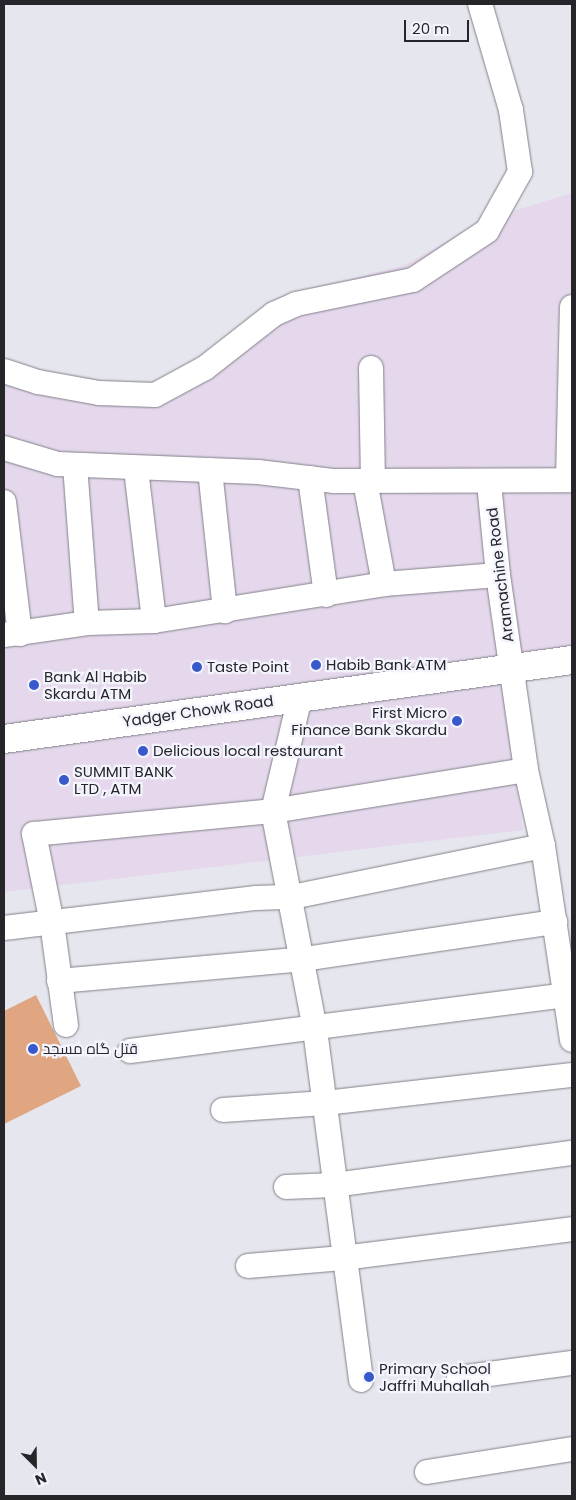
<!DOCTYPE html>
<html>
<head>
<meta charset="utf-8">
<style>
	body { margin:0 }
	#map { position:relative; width:576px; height:1500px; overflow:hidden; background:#e6e6ef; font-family:Poppins,Cairo,sans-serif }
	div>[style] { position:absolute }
	.commercial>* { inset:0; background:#e5d8ec }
	.building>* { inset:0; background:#e0a681 }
	.roads { filter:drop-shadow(0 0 1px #818189) drop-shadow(0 0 1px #818189) }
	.street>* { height:24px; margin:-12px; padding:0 12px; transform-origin:12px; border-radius:12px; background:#fff }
	.highway>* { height:28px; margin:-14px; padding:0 14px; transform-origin:14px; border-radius:14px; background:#fff }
	.dots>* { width:14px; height:14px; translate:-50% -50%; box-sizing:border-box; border:2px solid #f3f4fd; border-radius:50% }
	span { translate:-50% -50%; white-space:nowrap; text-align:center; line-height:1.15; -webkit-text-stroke:4.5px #f3f4fd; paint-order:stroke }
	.street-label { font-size:15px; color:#26262a }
	.poi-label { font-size:15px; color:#26262a }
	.left { translate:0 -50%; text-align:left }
	.right { translate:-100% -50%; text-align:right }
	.frame { position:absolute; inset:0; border:5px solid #26262a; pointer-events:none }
	.north { position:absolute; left:10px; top:1440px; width:50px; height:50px; -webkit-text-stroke:4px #f3f4fd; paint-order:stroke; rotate:157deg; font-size:14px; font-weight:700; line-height:20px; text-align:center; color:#26262a }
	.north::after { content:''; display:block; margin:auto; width:18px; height:22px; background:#26262a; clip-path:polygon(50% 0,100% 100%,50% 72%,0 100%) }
	.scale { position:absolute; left:404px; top:20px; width:65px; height:22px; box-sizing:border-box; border:2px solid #26262a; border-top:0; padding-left:6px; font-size:15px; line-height:18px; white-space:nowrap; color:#26262a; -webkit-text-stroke:4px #f3f4fd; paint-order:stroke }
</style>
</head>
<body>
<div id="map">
	<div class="commercial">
		<i style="clip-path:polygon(572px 193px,572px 653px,502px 682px,523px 830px,4px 892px,4px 370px,149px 393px,212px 357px,280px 297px,405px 265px,487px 219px)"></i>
	</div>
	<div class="building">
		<i style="clip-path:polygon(36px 995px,81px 1086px,4px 1124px,4px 1011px)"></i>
	</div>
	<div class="roads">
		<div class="street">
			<i style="left:371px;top:368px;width:113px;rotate:89deg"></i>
			<i style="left:4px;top:371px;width:36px;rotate:18deg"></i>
			<i style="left:38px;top:382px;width:62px;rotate:10.2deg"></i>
			<i style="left:99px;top:393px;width:56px;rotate:2deg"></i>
			<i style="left:155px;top:395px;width:57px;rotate:-28.4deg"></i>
			<i style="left:205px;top:368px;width:88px;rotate:-38deg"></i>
			<i style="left:274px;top:314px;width:24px;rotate:-24deg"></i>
			<i style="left:296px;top:304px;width:119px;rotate:-11.6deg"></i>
			<i style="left:413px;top:280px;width:89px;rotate:-33.5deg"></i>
			<i style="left:487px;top:231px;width:68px;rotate:-60.8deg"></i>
			<i style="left:520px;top:172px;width:63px;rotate:-98.3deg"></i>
			<i style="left:511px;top:110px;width:110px;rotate:-106.3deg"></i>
			<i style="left:4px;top:448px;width:56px;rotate:16.5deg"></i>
			<i style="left:58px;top:464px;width:200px;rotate:2.3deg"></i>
			<i style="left:258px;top:472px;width:77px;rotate:6.8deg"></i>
			<i style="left:334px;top:481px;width:238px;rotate:-0.2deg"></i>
			<i style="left:75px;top:465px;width:158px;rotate:85.7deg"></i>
			<i style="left:136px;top:469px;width:153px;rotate:83.2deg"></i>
			<i style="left:210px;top:470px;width:142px;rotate:83.9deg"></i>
			<i style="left:310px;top:478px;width:118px;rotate:82.2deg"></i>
			<i style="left:568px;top:480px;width:173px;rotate:-88.7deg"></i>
			<i style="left:365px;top:481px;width:105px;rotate:79.5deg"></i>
			<i style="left:489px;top:483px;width:92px;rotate:84.4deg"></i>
			<i style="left:498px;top:575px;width:197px;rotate:81.8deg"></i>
			<i style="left:526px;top:770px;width:78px;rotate:77.4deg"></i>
			<i style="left:543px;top:846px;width:196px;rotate:81.5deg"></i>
			<i style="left:4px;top:502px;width:133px;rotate:83.1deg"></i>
			<i style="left:4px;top:635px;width:84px;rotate:-8.2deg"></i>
			<i style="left:87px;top:623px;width:67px;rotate:-1.7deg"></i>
			<i style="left:154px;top:621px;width:233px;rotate:-9.1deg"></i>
			<i style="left:384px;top:584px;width:114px;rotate:-4.5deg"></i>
			<i style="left:300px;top:697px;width:117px;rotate:103.3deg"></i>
			<i style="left:273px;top:811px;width:223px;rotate:79.1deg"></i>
			<i style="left:315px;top:1030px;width:353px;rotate:82.5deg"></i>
			<i style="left:4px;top:928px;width:254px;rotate:-6.8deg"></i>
			<i style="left:256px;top:898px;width:36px;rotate:-2deg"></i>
			<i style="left:292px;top:897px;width:256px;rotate:-11.5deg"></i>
			<i style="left:59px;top:981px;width:246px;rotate:-5.1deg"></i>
			<i style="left:304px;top:959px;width:254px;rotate:-8.4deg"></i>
			<i style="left:66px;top:1025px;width:103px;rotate:-97.8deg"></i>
			<i style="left:52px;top:923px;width:91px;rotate:-101.4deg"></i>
			<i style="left:34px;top:834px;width:240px;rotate:-5.5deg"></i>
			<i style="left:273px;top:811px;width:256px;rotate:-9.2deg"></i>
			<i style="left:130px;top:1051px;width:441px;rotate:-7.3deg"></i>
			<i style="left:223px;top:1110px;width:102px;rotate:-3.9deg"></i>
			<i style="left:325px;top:1103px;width:249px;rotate:-6.5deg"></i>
			<i style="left:286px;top:1187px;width:48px;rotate:-2.4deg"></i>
			<i style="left:334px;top:1185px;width:240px;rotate:-7.7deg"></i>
			<i style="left:248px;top:1266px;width:95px;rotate:-4.8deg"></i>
			<i style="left:343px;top:1258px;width:231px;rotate:-7.2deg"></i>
			<i style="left:459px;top:1378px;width:114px;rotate:-7.6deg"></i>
			<i style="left:427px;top:1472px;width:147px;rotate:-9deg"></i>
		</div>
		<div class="highway">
			<i style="left:4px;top:739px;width:573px;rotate:-7.92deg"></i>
		</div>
	</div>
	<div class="dots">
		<i style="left:316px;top:665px;background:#3859ca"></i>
		<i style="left:197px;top:667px;background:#3859ca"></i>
		<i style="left:34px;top:685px;background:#3859ca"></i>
		<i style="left:457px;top:721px;background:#3859ca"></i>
		<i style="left:143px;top:751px;background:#3859ca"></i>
		<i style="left:64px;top:780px;background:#3859ca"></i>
		<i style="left:33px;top:1049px;background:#3859ca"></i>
		<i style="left:369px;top:1377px;background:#3859ca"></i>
	</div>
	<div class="street-label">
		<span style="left:500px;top:575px;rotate:-97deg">Aramachine Road</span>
		<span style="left:198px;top:711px;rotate:-8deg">Yadger Chowk Road</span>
	</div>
	<div class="poi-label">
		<span class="left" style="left:326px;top:665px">Habib Bank ATM</span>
		<span class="left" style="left:207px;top:667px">Taste Point</span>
		<span class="left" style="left:44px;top:685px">Bank Al Habib<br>Skardu ATM</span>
		<span class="right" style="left:447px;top:721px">First Micro<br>Finance Bank Skardu</span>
		<span class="left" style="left:153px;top:751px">Delicious local restaurant</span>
		<span class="left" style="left:74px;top:780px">SUMMIT BANK<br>LTD , ATM</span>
		<span class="left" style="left:43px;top:1049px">قتل گاہ مسجد</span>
		<span class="left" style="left:379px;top:1377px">Primary School<br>Jaffri Muhallah</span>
	</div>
	<div class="frame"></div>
	<div class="north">N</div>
	<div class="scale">20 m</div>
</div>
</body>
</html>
